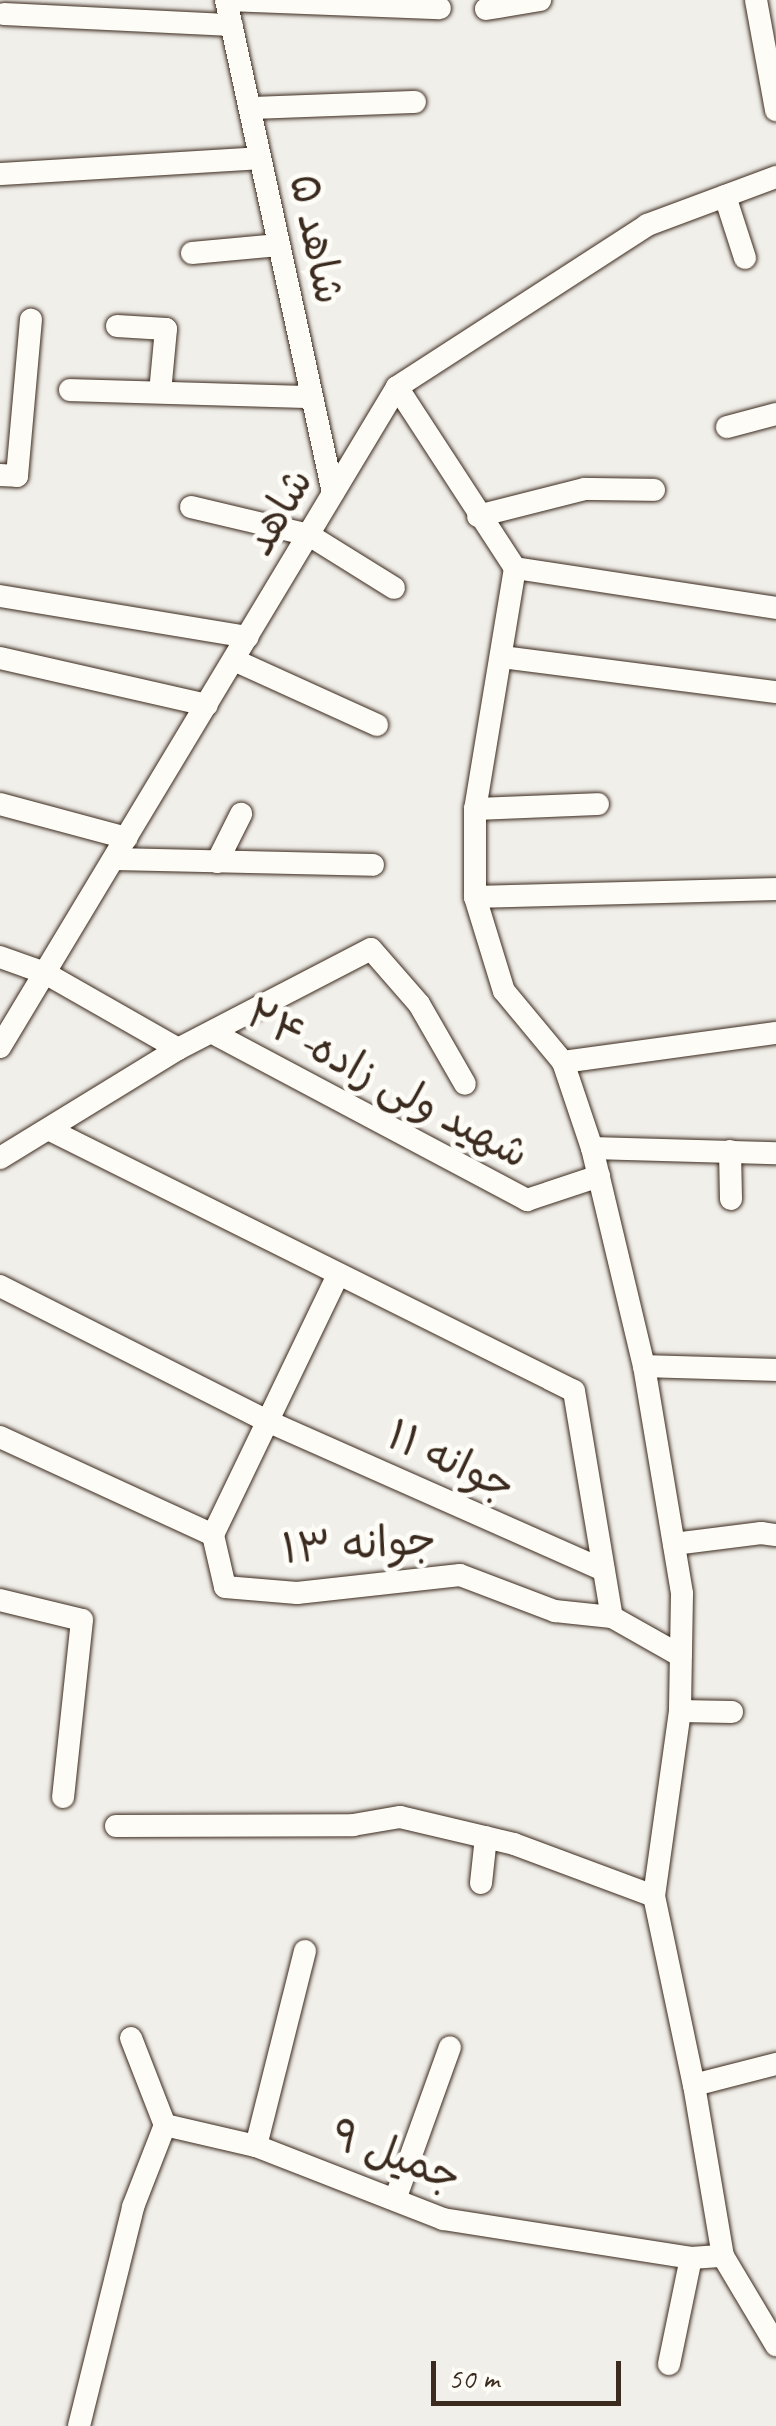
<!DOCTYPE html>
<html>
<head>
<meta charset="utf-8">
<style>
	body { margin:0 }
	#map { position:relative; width:776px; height:2426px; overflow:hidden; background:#f1efea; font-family:Caveat,"Playpen Sans Arabic",sans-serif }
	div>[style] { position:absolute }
	.roads { filter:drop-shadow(0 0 2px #3b2a1e) drop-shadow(0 0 2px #3b2a1e) }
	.minor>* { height:22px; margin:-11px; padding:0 11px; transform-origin:11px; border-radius:11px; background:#fdfcf7 }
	span { translate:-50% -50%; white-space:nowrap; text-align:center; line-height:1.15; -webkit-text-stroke:10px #fdfcf7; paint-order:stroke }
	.street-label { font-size:42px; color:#3b2a1e }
	.scale { position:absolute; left:431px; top:2361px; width:190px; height:45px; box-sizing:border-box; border:5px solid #3b2a1e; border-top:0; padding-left:12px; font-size:30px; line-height:35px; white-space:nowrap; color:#3b2a1e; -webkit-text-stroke:8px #fdfcf7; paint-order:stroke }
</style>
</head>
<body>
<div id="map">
	<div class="roads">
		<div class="minor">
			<i style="left:226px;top:0;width:504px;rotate:77.75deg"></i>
			<i style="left:228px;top:0;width:212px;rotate:2.2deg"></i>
			<i style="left:756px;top:0;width:112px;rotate:79.7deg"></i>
			<i style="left:486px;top:9px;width:55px;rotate:-9.5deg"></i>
			<i style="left:4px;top:14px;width:228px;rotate:2.8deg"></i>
			<i style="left:250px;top:108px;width:165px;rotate:-2.1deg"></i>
			<i style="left:0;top:174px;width:260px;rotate:-3.5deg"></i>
			<i style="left:725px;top:196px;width:65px;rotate:72.1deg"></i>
			<i style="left:192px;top:253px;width:87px;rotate:-5.3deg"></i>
			<i style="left:117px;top:326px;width:49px;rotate:3.5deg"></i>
			<i style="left:166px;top:329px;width:63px;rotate:95.4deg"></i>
			<i style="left:397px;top:387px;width:216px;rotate:56.9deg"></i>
			<i style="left:515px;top:568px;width:244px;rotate:99.4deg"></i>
			<i style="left:475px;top:809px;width:88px;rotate:90deg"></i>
			<i style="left:475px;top:897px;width:98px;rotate:72.9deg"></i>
			<i style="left:504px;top:991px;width:92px;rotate:50.3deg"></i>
			<i style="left:563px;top:1062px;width:91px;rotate:71.4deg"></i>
			<i style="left:592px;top:1148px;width:224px;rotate:76.6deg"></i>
			<i style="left:644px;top:1366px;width:231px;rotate:80.5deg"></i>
			<i style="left:682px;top:1594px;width:117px;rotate:91deg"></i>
			<i style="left:680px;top:1711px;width:187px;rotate:98deg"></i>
			<i style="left:654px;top:1896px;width:193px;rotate:78.1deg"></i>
			<i style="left:694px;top:2085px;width:173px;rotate:80.4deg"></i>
			<i style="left:723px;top:2256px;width:104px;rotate:59.2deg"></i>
			<i style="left:70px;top:390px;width:242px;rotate:1.7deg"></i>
			<i style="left:727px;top:427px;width:51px;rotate:-14.9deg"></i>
			<i style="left:0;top:475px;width:17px;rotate:3deg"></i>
			<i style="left:17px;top:476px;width:157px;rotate:-84.9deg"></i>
			<i style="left:191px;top:507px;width:121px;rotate:13.3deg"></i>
			<i style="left:309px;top:535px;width:100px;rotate:31.9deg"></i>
			<i style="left:478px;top:516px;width:110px;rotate:-14.2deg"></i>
			<i style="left:585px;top:489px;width:69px;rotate:0.8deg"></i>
			<i style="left:515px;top:568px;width:264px;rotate:8.7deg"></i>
			<i style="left:0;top:596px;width:251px;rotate:9.4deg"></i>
			<i style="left:502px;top:657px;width:276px;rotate:7.3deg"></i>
			<i style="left:0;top:658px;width:212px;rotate:12.8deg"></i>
			<i style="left:234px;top:660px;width:157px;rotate:24.4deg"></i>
			<i style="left:0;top:804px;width:131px;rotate:15deg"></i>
			<i style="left:475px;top:809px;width:123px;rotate:-2.3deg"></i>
			<i style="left:114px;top:859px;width:259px;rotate:1.3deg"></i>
			<i style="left:217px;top:862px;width:54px;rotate:-63.4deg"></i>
			<i style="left:475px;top:897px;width:301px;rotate:-1.5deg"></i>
			<i style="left:0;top:957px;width:48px;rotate:19.6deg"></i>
			<i style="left:45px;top:973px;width:153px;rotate:29.7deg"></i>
			<i style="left:213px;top:1033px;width:356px;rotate:28deg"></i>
			<i style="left:527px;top:1200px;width:76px;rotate:-18.4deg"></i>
			<i style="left:0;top:1047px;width:770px;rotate:-58.97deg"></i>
			<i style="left:397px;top:387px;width:298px;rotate:-32.9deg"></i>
			<i style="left:647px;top:225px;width:138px;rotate:-20.4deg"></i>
			<i style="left:563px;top:1062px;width:215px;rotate:-7.8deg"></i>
			<i style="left:50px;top:1130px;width:585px;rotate:26.48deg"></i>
			<i style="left:574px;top:1391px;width:229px;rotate:80.5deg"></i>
			<i style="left:592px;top:1148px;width:184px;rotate:1.6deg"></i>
			<i style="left:730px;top:1151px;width:48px;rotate:88.8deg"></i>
			<i style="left:0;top:1158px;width:209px;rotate:-31.5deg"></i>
			<i style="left:178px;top:1049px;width:217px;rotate:-27.4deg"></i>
			<i style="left:371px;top:949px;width:73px;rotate:48.9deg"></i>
			<i style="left:419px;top:1004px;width:92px;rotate:60.1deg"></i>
			<i style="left:337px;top:1277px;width:286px;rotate:115.7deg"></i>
			<i style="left:213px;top:1535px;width:53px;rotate:77deg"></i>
			<i style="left:225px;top:1587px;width:72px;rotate:4.8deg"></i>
			<i style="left:297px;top:1593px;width:164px;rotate:-6.3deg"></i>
			<i style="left:460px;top:1575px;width:102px;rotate:20.8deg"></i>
			<i style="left:555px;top:1611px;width:57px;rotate:6deg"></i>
			<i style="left:612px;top:1617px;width:79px;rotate:29.5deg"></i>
			<i style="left:0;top:1286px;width:299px;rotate:26.8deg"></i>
			<i style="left:267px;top:1421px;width:368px;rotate:23.9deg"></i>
			<i style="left:644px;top:1366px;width:132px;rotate:1.7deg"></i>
			<i style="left:0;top:1437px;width:234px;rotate:24.7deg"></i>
			<i style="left:674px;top:1544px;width:88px;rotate:-7.2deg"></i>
			<i style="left:761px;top:1533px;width:15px;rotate:8deg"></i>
			<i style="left:0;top:1600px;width:84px;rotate:13.7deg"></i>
			<i style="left:82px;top:1620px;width:178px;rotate:96.1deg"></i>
			<i style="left:680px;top:1711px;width:52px;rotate:1.1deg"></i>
			<i style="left:116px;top:1826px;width:237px;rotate:-0.2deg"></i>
			<i style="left:353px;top:1825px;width:48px;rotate:-9.7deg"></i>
			<i style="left:400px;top:1817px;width:117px;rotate:13.3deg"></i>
			<i style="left:514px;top:1844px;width:149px;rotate:20.4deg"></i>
			<i style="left:481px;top:1883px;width:46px;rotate:-83.8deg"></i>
			<i style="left:131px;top:2038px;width:93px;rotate:68.7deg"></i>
			<i style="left:694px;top:2085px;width:85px;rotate:-14.4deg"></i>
			<i style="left:165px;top:2125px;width:93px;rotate:13deg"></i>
			<i style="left:256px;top:2146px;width:201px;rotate:21.3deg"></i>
			<i style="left:443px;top:2219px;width:251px;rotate:8.9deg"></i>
			<i style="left:691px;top:2258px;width:32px;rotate:-4deg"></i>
			<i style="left:256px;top:2146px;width:201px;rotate:-75.9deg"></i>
			<i style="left:396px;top:2197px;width:159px;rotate:-70.2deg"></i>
			<i style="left:669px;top:2364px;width:108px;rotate:-78.3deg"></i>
			<i style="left:79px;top:2426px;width:226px;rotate:-76.1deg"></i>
			<i style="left:133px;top:2207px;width:88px;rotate:-68.7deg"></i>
		</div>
	</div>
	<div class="street-label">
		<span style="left:316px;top:239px;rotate:78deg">شاهد ۵</span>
		<span style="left:279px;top:512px;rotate:-60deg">شاهد</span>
		<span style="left:387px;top:1084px;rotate:28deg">شهید ولی زاده-۲۴</span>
		<span style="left:451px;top:1461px;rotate:24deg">جوانه ۱۱</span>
		<span style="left:359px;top:1545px;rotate:-4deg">جوانه ۱۳</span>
		<span style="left:396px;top:2156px;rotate:20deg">جمیل ۹</span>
	</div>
	<div class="scale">50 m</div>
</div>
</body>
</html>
